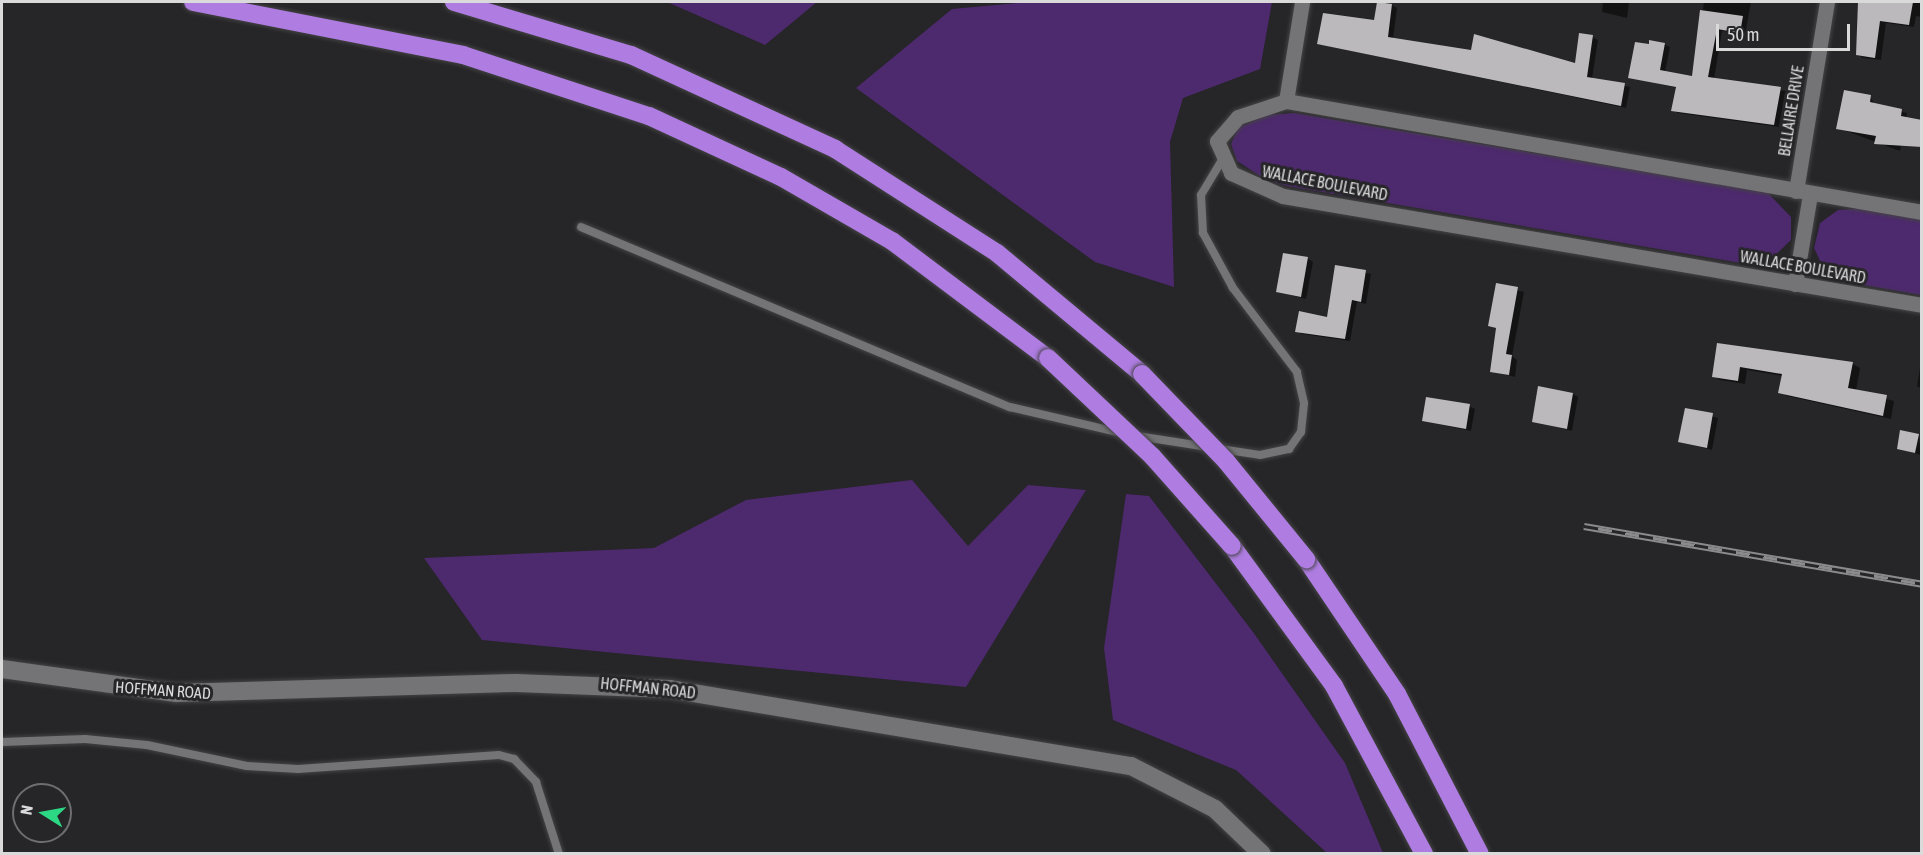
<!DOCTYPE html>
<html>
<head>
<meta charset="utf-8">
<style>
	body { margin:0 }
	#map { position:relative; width:1923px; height:855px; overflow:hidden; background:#262527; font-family:"Asap Condensed",sans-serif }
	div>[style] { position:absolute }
	.green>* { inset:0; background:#4d296e }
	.shadow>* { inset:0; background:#0007 }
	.building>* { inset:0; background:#bbb9bc }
	.roads { filter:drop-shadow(0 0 2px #444345) drop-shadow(0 0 2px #444345) }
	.lane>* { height:8px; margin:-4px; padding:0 4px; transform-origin:4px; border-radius:4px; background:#747375 }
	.street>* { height:15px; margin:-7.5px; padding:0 7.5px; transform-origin:7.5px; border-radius:7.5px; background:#747375 }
	.secondary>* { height:18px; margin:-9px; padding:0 9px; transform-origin:9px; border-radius:9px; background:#747375 }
	.highway>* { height:18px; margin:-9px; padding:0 9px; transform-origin:9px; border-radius:9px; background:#af7de2 }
	.rail>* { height:7px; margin-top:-3.5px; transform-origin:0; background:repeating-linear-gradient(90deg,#262527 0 14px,#8b8a8c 0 28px); box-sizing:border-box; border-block:2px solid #8b8a8c }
	.bridges { filter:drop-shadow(0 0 2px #444345) drop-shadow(0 0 2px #444345) }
	.highway-bridge>* { height:18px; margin:-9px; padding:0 9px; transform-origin:9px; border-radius:9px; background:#af7de2 }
	span { translate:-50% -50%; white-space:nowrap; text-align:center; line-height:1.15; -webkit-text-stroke:6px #262527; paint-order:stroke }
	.street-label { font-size:16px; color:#dbdadb }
	.frame { position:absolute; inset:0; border:3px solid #dbdadb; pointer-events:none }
	.north { position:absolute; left:12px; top:783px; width:60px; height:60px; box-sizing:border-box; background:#262527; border:2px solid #6e6d6f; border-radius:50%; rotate:281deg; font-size:16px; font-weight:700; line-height:24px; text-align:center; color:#dbdadb }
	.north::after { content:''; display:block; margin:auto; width:21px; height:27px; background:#2dd884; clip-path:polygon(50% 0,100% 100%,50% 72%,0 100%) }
	.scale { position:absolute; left:1716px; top:24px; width:134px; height:27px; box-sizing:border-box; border:3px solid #dbdadb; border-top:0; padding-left:8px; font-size:18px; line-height:21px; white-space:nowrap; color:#dbdadb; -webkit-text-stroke:4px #262527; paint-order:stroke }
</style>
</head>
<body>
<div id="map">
	<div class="green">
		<i style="clip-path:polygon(667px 2px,817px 2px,765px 45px)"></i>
		<i style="clip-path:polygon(1029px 2px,1272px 2px,1260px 69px,1183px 98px,1170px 142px,1174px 287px,1095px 262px,856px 88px,952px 9px)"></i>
		<i style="clip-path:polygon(1294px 113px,1767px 192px,1791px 217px,1791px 240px,1768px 262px,1747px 264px,1287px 186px,1263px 178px,1237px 161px,1231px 144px,1238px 128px,1267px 115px)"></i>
		<i style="clip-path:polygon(1864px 208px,1921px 218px,1921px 295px,1846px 282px,1821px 263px,1814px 248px,1820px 223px,1838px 210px)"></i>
		<i style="clip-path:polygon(912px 480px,968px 546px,1028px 485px,1086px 490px,966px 687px,482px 640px,424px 558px,654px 548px,746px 500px)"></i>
		<i style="clip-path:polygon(1126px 494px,1149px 496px,1253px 632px,1345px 763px,1383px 853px,1327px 853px,1236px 770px,1113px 720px,1104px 648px)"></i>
	</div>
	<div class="shadow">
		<i style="clip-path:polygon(1603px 2px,1629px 2px,1627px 18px,1602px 12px)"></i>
		<i style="clip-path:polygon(1704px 2px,1751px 2px,1745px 35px,1722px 31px,1714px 79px,1786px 91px,1779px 127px,1678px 113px,1673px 110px,1677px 88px,1629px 77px,1650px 46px,1664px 44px,1670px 47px,1665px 72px,1693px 78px)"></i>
		<i style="clip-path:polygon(1861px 2px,1922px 2px,1922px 17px,1916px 16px,1914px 27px,1886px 23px,1881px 60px,1863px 58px,1858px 54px)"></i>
		<i style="clip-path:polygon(1392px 5px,1397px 8px,1393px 39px,1472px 52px,1577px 65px,1592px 37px,1598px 40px,1592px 79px,1630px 87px,1626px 108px,1319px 44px,1376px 22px)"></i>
		<i style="clip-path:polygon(1870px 96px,1875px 105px,1907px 113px,1900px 151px,1838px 128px)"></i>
		<i style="clip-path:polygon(1307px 258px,1313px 262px,1306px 299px,1278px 292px)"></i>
		<i style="clip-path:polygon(1337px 267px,1371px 274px,1366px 304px,1357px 302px,1350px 341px,1302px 334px,1297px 331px,1328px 318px)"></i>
		<i style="clip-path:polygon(1498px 285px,1524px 292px,1512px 356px,1517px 360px,1515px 377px,1492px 371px,1497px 329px,1490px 326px)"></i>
		<i style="clip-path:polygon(1719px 345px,1853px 364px,1860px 368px,1856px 391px,1894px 401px,1891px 419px,1787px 396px,1780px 392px,1783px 376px,1747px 370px,1745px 384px,1720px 380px,1713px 376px)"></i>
		<i style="clip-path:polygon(1921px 362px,1922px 362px,1922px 389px,1917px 386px)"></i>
		<i style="clip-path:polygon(1573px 394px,1578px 397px,1572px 431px,1533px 421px)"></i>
		<i style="clip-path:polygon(1469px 406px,1475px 409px,1471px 431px,1423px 421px)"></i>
		<i style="clip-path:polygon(1686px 410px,1718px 418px,1712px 450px,1680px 442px)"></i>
		<i style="clip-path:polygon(1919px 435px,1921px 455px,1899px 448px)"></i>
	</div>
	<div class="building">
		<i style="clip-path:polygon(1377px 2px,1392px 4px,1388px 37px,1471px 50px,1474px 34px,1575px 63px,1579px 33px,1593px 35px,1587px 77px,1625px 83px,1621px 106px,1317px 44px,1323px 13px,1374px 20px)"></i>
		<i style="clip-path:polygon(1858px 2px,1913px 2px,1909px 25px,1880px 21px,1875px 58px,1856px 55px)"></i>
		<i style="clip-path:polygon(1700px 10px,1743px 16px,1740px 33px,1717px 29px,1708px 77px,1781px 87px,1774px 125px,1671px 111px,1676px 87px,1628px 78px,1635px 42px,1649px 44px,1649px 40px,1665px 43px,1660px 70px,1692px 76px)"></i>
		<i style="clip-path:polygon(1844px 90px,1871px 95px,1870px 102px,1902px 109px,1901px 116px,1922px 120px,1922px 147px,1874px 144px,1876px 136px,1836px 129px)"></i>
		<i style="clip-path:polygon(1283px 253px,1308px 257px,1301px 297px,1276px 292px)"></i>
		<i style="clip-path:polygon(1335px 265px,1366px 270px,1361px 302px,1352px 300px,1345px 339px,1295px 332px,1299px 311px,1327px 317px)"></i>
		<i style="clip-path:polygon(1496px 283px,1518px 287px,1506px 354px,1512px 355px,1509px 375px,1490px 372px,1496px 328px,1488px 326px)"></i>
		<i style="clip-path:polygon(1717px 343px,1853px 362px,1848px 388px,1887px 395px,1883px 416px,1778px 393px,1782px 374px,1740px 367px,1738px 381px,1712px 377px)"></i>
		<i style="clip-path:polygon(1538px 386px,1573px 393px,1567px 429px,1532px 422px)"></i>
		<i style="clip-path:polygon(1426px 397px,1470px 404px,1466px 429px,1422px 421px)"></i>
		<i style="clip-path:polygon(1685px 408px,1713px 413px,1707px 448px,1678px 442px)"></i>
		<i style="clip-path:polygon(1900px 430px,1919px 434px,1915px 453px,1897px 449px)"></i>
	</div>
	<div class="roads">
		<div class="lane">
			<i style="left:581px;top:227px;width:465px;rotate:22.8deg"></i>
			<i style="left:1010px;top:407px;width:115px;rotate:13.1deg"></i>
			<i style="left:1137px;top:436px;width:72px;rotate:8.8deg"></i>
			<i style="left:1220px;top:449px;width:40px;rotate:8.5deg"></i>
			<i style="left:1260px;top:455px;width:30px;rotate:-12deg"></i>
			<i style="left:1289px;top:449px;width:21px;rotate:-55deg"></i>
			<i style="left:1301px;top:432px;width:29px;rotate:-84deg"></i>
			<i style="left:1304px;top:403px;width:32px;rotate:-103deg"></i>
			<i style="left:1297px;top:372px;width:106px;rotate:-127.3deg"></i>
			<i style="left:1233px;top:288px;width:63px;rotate:-118.6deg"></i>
			<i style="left:1203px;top:233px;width:38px;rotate:-93deg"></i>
			<i style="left:1201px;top:195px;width:41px;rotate:-59deg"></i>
			<i style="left:2px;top:742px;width:83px;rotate:-2.1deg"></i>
			<i style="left:85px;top:739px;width:62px;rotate:5.5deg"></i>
			<i style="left:147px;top:745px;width:102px;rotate:11.9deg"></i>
			<i style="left:247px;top:766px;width:51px;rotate:3.4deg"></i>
			<i style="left:298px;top:769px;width:201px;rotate:-4deg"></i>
			<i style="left:499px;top:755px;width:16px;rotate:15deg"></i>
			<i style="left:514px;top:759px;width:32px;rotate:46deg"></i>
			<i style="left:536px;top:782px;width:76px;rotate:72.3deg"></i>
		</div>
		<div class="street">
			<i style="left:1286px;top:101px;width:100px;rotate:-80.8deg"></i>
			<i style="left:1796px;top:191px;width:192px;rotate:-80.7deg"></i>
			<i style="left:1922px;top:212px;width:646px;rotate:-170.1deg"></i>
			<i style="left:1286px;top:101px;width:51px;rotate:161.6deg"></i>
			<i style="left:1238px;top:117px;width:32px;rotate:131deg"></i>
			<i style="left:1217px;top:141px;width:35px;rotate:66deg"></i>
			<i style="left:1231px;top:173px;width:57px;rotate:23.9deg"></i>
			<i style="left:1283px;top:196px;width:648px;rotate:9.68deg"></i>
			<i style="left:1795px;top:284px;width:91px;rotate:-80.5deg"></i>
		</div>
		<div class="secondary">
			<i style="left:2px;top:669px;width:176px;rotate:7.9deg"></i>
			<i style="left:176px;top:693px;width:340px;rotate:-1.7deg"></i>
			<i style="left:516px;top:683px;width:154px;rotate:2.2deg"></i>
			<i style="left:670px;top:689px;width:467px;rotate:9.5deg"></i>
			<i style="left:1131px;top:766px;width:94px;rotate:27.1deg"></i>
			<i style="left:1215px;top:809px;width:65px;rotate:43.8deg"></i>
		</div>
		<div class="highway">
			<i style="left:193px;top:2px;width:275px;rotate:11.1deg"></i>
			<i style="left:463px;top:55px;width:196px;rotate:18.2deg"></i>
			<i style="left:649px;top:116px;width:145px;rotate:24.8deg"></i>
			<i style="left:781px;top:177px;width:128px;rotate:30deg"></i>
			<i style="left:892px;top:241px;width:195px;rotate:36.9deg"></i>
			<i style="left:454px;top:2px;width:185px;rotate:16.7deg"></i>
			<i style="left:631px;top:55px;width:225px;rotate:24.7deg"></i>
			<i style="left:835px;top:149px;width:193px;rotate:32.7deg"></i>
			<i style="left:997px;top:253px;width:189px;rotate:39.8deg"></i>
			<i style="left:1232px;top:546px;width:173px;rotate:53.9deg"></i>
			<i style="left:1334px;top:686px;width:191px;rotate:61.8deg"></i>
			<i style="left:1306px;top:559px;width:163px;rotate:56deg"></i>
			<i style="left:1397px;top:694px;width:180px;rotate:62.6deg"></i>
		</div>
	</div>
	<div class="rail">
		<i style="left:1584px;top:526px;width:343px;rotate:9.7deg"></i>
	</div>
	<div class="bridges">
		<div class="highway-bridge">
			<i style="left:1048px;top:358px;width:143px;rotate:43.3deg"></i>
			<i style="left:1152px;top:456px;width:120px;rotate:48.4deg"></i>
			<i style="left:1142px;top:374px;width:121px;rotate:46deg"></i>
			<i style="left:1226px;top:461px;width:127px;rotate:50.8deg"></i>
		</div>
	</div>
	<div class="street-label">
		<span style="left:1791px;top:111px;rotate:-81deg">BELLAIRE DRIVE</span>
		<span style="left:1325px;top:183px;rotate:11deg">WALLACE BOULEVARD</span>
		<span style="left:1803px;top:267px;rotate:10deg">WALLACE BOULEVARD</span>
		<span style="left:648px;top:688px;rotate:6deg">HOFFMAN ROAD</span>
		<span style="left:163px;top:690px;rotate:4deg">HOFFMAN ROAD</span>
	</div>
	<div class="frame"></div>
	<div class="north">N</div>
	<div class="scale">50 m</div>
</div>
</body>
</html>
